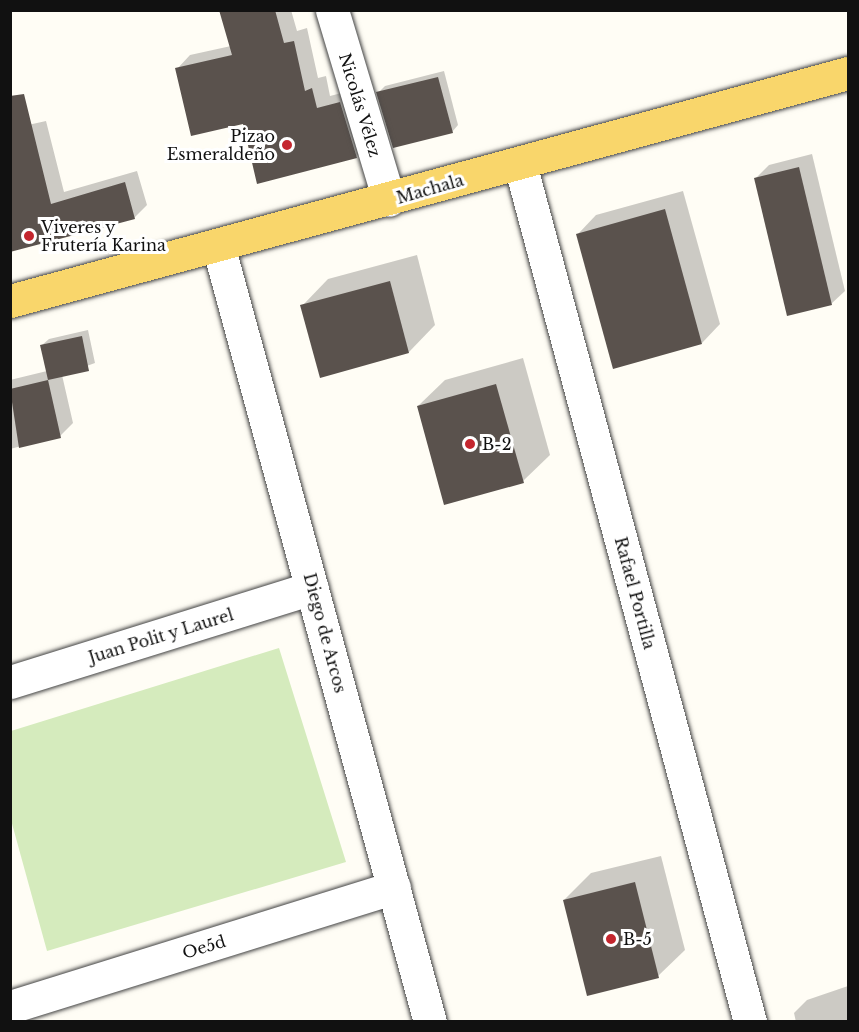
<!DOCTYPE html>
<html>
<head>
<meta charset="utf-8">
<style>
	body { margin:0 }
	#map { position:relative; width:859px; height:1032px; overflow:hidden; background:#fffdf5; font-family:"Libre Baskerville",serif }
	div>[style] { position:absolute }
	.green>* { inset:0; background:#d5ebbd }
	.shadow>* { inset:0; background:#0003 }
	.building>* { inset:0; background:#5a524d }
	.roads { filter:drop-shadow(0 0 2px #444) drop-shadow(0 0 2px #444) }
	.minor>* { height:33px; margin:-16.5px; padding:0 16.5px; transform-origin:16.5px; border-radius:16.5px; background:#fff }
	.major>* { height:33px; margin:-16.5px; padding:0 16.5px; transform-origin:16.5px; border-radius:16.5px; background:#f9d66b }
	.dots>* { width:16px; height:16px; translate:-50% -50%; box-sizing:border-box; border:3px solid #fff; border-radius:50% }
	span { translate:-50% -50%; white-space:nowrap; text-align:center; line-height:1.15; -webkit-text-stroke:6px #fff; paint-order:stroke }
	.street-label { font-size:16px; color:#111 }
	.poi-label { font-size:16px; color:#111 }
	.right { translate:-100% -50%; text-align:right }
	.left { translate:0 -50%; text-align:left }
	.frame { position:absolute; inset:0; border:12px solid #111; pointer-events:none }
</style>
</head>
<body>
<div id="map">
	<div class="green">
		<i style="clip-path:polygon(279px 648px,346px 862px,47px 951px,11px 820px,11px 731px)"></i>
	</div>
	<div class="shadow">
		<i style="clip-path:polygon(221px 10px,291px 10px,297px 31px,307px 28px,318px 78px,326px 76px,330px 96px,353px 90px,369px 143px,356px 157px,244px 122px,177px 69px,190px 55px,231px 46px)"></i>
		<i style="clip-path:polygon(444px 71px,458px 125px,452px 132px,378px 93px,385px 86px)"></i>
		<i style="clip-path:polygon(46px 121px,64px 192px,137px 171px,147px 205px,134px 218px,10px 250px,10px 129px)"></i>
		<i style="clip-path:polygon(812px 154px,845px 291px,831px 304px,756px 178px,769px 165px)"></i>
		<i style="clip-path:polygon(683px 191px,720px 324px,702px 343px,578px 234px,596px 215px)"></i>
		<i style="clip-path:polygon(417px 255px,435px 325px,409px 352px,302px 306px,328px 279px)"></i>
		<i style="clip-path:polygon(88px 330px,95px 363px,62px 375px,73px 423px,60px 436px,10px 449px,10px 380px,47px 371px,42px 345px,49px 339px)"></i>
		<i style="clip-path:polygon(523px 358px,550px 455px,523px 481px,418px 406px,445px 380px)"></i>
		<i style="clip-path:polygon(661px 856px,685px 950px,658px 976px,564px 900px,591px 873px)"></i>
		<i style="clip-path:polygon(848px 986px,848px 1022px,796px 1022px,794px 1013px,807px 1000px)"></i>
	</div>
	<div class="building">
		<i style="clip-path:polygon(219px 10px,275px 10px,284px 43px,294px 41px,305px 91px,312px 88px,317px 108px,340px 102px,357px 158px,257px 184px,243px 124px,191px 136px,175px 68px,232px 55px)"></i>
		<i style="clip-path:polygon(438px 77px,453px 133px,393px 148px,376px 92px)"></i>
		<i style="clip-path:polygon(24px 94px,51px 204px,125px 182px,135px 219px,10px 252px,10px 96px)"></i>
		<i style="clip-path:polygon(799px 167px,832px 305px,787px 316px,754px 178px)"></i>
		<i style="clip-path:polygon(665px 209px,702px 344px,613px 369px,576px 234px)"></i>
		<i style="clip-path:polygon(390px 281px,409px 353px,320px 378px,300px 305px)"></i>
		<i style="clip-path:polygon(82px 336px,89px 371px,48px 380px,40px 345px)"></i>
		<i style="clip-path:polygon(48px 380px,61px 438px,19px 448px,10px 389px)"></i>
		<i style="clip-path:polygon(496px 384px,524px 483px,444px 505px,417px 406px)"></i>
		<i style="clip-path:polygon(635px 882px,659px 978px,587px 996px,563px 900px)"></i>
	</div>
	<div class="roads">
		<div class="minor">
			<i style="left:332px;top:10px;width:198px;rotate:73.3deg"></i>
			<i style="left:520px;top:164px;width:888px;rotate:74.99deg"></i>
			<i style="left:218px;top:245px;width:805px;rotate:74.74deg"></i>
			<i style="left:10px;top:682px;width:316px;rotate:-17.3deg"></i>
			<i style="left:13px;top:1006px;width:399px;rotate:-17.3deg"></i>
		</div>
		<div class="major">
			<i style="left:10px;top:301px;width:868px;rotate:-15.22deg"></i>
		</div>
	</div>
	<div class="dots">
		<i style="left:287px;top:145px;background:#c4262e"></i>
		<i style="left:29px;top:236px;background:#c4262e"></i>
		<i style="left:470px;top:444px;background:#c4262e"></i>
		<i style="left:611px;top:939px;background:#c4262e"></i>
	</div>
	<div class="street-label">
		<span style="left:360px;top:105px;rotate:73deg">Nicolás Vélez</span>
		<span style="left:430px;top:189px;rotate:-16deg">Machala</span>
		<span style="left:635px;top:593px;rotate:75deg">Rafael Portilla</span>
		<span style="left:325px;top:633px;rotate:75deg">Diego de Arcos</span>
		<span style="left:161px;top:636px;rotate:-17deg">Juan Polit y Laurel</span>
		<span style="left:204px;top:947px;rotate:-17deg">Oe5d</span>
	</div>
	<div class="poi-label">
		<span class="right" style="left:275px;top:145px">Pizao<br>Esmeraldeño</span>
		<span class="left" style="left:41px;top:236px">Viveres y<br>Frutería Karina</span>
		<span class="left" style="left:482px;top:444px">B-2</span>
		<span class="left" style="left:623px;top:939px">B-5</span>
	</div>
	<div class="frame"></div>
</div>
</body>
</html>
